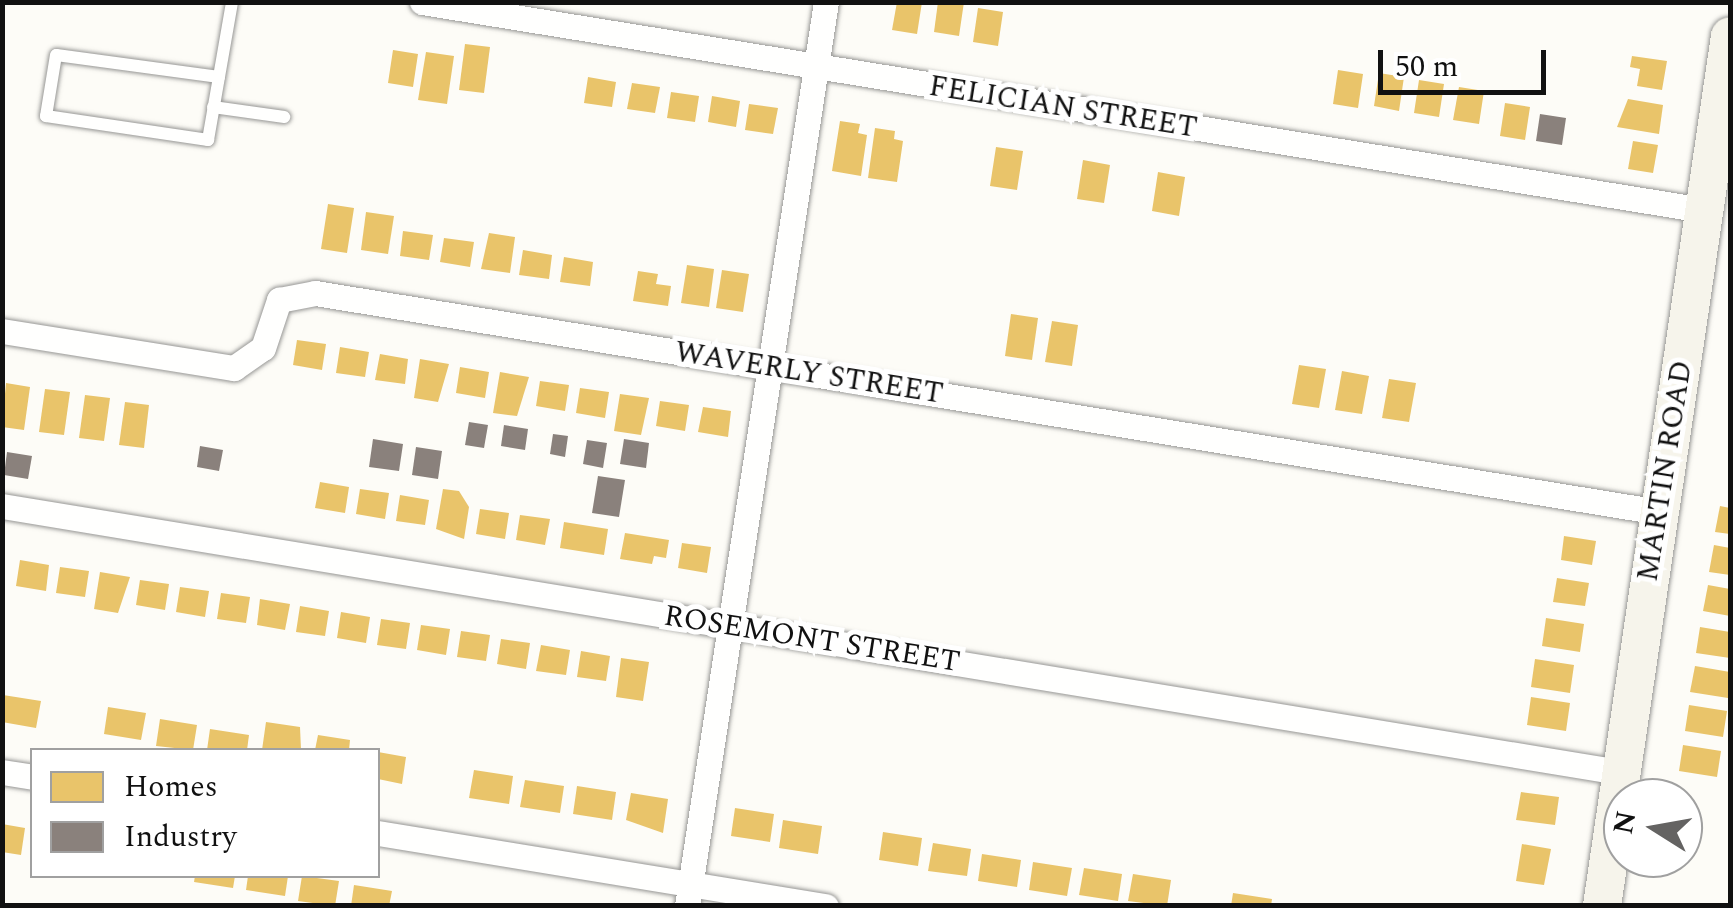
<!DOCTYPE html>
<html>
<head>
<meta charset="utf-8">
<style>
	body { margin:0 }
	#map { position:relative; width:1733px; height:908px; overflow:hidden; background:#fdfcf7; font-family:Spectral,serif }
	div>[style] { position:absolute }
	.homes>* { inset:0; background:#e9c46a }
	.industry>* { inset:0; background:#8a817c }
	.roads { filter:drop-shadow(0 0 2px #979795) drop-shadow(0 0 2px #979795) }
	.lane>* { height:12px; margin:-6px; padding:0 6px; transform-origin:6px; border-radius:6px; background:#fffffe }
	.street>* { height:25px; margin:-12.5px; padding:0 12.5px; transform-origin:12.5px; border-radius:12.5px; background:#fffffe }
	.secondary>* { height:38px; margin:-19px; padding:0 19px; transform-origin:19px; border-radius:19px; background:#f6f4eb }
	span { translate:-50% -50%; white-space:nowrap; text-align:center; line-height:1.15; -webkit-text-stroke:10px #fff; paint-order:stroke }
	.street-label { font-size:30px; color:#111 }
	.frame { position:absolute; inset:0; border:5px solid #111; pointer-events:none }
	.legend { position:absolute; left:30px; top:748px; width:350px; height:130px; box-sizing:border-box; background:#fff; border:2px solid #a0a0a0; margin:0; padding:12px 18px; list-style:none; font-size:30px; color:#111 }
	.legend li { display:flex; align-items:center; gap:20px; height:50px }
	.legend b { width:50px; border:2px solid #a0a0a0 }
	.north { position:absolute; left:1603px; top:778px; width:100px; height:100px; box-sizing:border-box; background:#fff; border:2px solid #a0a0a0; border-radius:50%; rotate:281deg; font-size:28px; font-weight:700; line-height:40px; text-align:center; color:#111 }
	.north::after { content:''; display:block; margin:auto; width:35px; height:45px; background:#646362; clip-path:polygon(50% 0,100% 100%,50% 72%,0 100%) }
	.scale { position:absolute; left:1378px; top:50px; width:168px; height:45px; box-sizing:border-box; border:5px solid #111; border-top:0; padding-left:12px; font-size:30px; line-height:35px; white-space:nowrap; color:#111; -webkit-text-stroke:8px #fff; paint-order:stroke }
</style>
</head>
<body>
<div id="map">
	<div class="homes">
		<i style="clip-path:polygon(897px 2px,922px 2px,917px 34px,892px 30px)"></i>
		<i style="clip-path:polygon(938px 2px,964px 2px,959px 36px,934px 32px)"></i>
		<i style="clip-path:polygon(978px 8px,1003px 12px,998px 46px,973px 42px)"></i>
		<i style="clip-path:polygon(465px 44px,490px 47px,484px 93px,459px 90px)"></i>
		<i style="clip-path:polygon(393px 50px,418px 54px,413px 87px,388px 83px)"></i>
		<i style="clip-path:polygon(426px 52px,454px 56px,447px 104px,418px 100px)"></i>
		<i style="clip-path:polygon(1632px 56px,1667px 61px,1662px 90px,1637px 86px,1640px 69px,1630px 67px)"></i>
		<i style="clip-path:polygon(1338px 70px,1363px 74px,1358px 108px,1333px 104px)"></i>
		<i style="clip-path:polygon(1379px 73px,1404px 77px,1399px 111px,1374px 106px)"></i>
		<i style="clip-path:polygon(588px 77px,616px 82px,612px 107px,584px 103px)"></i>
		<i style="clip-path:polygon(1419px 80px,1444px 84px,1439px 117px,1414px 113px)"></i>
		<i style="clip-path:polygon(632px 83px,660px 87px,655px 113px,627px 109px)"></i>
		<i style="clip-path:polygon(1459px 87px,1484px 91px,1479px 124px,1453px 120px)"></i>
		<i style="clip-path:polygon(671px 92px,699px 96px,695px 122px,667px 118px)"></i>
		<i style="clip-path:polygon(712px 96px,740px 101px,736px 127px,708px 122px)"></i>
		<i style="clip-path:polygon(1628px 99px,1663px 105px,1659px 134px,1617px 127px)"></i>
		<i style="clip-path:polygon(1505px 103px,1530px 107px,1525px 140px,1500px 136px)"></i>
		<i style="clip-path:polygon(749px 104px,778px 108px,773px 134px,745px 130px)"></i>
		<i style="clip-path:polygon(840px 121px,860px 124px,858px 133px,867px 135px,861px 176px,832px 171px)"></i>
		<i style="clip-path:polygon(875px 128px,895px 131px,894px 139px,903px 141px,897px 182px,868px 178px)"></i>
		<i style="clip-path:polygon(1633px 141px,1658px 145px,1653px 173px,1628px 169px)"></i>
		<i style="clip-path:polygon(996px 147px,1023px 151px,1017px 190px,990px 186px)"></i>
		<i style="clip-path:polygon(1083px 160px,1110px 165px,1104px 203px,1077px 199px)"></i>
		<i style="clip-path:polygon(1158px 172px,1185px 177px,1179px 216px,1152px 211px)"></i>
		<i style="clip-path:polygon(328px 204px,354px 208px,347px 253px,321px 249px)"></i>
		<i style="clip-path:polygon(366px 212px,394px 216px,388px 254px,361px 250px)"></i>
		<i style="clip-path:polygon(403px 231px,433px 235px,429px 260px,400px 256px)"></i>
		<i style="clip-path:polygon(489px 233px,515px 237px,510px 273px,481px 269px)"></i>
		<i style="clip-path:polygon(444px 238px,474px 242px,470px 267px,440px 262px)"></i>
		<i style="clip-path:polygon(523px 250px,552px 255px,549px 279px,519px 275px)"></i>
		<i style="clip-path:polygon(564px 257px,593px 262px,590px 286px,560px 282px)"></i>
		<i style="clip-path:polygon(687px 265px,714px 269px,709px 307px,681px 303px)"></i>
		<i style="clip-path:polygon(722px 270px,749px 274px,743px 312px,716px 308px)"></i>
		<i style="clip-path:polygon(638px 271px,658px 274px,656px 284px,671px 286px,668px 306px,633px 301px)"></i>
		<i style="clip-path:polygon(1011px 314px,1038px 318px,1032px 360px,1005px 356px)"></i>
		<i style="clip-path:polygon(1052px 321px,1078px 325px,1072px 366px,1045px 362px)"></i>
		<i style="clip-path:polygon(297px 340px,326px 344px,322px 370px,293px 365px)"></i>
		<i style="clip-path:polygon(340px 347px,369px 352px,365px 377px,336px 373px)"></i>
		<i style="clip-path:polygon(380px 354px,408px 359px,405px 384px,375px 380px)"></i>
		<i style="clip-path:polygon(420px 359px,449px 364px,438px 402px,414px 398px)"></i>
		<i style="clip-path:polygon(1299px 365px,1326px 369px,1319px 408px,1292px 404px)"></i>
		<i style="clip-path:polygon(460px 367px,489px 372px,485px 398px,456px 393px)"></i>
		<i style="clip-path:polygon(1342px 371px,1369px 376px,1362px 414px,1335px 410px)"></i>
		<i style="clip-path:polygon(500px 372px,529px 377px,517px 416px,493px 413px)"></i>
		<i style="clip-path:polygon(1389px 379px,1416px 383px,1409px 422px,1382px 418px)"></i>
		<i style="clip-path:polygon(540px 381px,569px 385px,565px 411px,536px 406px)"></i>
		<i style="clip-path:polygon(6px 383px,30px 387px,24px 430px,2px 427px)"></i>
		<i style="clip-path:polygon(580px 388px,609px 392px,605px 418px,576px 413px)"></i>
		<i style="clip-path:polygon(45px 389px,70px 392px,64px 435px,39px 432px)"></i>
		<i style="clip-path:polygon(620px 394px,649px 398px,641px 435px,614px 431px)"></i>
		<i style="clip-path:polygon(85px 395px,110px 398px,104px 441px,79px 438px)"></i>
		<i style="clip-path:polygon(660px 401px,689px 405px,685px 431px,656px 426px)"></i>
		<i style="clip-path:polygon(125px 402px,149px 405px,144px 448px,119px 445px)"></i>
		<i style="clip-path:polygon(703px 407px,731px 411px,728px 437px,698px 432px)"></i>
		<i style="clip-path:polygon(320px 482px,349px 487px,345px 513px,315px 508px)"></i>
		<i style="clip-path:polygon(360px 489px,389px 493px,385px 519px,356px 514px)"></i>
		<i style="clip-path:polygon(443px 489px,459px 491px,469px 507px,464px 539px,436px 529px)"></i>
		<i style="clip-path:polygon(400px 495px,429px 500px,425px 525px,396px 521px)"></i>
		<i style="clip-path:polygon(1720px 506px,1730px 508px,1730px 534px,1715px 532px)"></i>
		<i style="clip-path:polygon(480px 509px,509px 513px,505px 539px,476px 534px)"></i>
		<i style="clip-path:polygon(520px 515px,550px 519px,545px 545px,516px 540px)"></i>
		<i style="clip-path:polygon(564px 522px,608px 529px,604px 555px,560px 548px)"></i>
		<i style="clip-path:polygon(625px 533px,669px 540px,666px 558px,654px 556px,652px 564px,620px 559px)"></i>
		<i style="clip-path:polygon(1564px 536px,1596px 541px,1592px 565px,1561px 560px)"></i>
		<i style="clip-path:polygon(682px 543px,711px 547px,707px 573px,678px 568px)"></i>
		<i style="clip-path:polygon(1714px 545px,1730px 548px,1730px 575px,1709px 572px)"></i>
		<i style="clip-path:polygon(20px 560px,49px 565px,46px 591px,16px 586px)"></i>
		<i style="clip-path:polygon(60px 567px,89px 571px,85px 597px,56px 593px)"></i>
		<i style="clip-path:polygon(100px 572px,130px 577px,118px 613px,94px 609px)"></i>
		<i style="clip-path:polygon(1557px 578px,1589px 583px,1585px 606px,1553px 602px)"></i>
		<i style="clip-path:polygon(140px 580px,169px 584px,165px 610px,136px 605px)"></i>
		<i style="clip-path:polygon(1708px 585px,1730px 589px,1730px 616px,1703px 611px)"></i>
		<i style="clip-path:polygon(180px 587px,209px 591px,205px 617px,176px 612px)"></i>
		<i style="clip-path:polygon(221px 593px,250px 597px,246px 623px,217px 619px)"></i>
		<i style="clip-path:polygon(260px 599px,290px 604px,285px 630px,257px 625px)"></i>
		<i style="clip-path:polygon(300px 606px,329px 611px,325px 636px,296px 632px)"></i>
		<i style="clip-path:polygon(341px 612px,370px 617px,366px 643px,337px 638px)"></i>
		<i style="clip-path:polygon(1546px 618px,1584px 624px,1580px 652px,1542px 646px)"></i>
		<i style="clip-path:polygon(381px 619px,410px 623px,406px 649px,377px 645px)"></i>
		<i style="clip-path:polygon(421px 625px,450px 629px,446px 655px,417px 650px)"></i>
		<i style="clip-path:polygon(1700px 627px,1730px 632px,1730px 658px,1696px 653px)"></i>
		<i style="clip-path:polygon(461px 631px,490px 635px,486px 661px,457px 657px)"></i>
		<i style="clip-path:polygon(501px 639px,530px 643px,526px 669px,497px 664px)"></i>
		<i style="clip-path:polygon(541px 645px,570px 650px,566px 675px,536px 671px)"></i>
		<i style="clip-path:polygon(581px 651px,610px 656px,606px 681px,577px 677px)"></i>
		<i style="clip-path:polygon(621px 658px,649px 662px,643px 701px,616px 697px)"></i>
		<i style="clip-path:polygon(1535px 659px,1574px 665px,1570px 693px,1531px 687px)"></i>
		<i style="clip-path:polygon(1695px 666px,1730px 672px,1728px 698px,1690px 692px)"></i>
		<i style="clip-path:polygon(3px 695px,41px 701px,36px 728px,2px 722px)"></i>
		<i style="clip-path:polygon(1531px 697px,1570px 703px,1566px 731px,1527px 725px)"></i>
		<i style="clip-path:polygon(1689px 705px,1727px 711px,1723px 737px,1685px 731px)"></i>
		<i style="clip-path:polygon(108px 707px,146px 713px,141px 740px,104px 734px)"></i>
		<i style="clip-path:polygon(160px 719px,197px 725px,193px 750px,156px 746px)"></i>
		<i style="clip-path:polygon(266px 722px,300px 727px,301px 750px,262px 750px)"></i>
		<i style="clip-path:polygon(210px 729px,249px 735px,247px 750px,207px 750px)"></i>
		<i style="clip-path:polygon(318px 735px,350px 740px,349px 750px,315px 750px)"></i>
		<i style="clip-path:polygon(1683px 745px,1721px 751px,1717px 777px,1679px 771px)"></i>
		<i style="clip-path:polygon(378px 752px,406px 757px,402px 784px,378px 779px)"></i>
		<i style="clip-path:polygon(474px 770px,513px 776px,509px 804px,469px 798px)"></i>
		<i style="clip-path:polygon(525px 780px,564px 786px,560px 813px,520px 807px)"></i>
		<i style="clip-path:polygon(577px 786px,616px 792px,612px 820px,573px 814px)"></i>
		<i style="clip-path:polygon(1521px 792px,1559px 797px,1555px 825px,1516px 820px)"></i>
		<i style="clip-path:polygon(631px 793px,668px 799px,663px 833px,626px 820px)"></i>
		<i style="clip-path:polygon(735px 808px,774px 814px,770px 842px,731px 836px)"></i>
		<i style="clip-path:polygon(783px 820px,822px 826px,818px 854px,779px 848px)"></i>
		<i style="clip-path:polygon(2px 824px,25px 828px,21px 855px,2px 852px)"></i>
		<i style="clip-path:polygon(883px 832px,922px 838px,918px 866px,879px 860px)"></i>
		<i style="clip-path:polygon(933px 843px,971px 849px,967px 876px,928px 871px)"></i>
		<i style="clip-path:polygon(1522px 844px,1551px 849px,1544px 885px,1516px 881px)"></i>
		<i style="clip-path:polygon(982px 854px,1021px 860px,1017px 887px,978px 881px)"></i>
		<i style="clip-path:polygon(1033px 862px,1072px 868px,1067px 896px,1029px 890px)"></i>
		<i style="clip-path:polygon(1084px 868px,1122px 874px,1118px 901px,1079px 895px)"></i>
		<i style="clip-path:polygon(1133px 874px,1171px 880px,1167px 906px,1128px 901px)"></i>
		<i style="clip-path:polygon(195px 876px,235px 876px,233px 888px,194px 882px)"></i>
		<i style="clip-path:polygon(248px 876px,288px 876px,285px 896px,246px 890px)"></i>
		<i style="clip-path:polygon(302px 876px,339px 881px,335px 906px,298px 901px)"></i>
		<i style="clip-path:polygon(354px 885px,392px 891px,389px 906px,351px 906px)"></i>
		<i style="clip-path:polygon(1233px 893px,1272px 899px,1271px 906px,1231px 906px)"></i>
	</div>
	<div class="industry">
		<i style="clip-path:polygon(1540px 114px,1566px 118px,1562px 145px,1536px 141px)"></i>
		<i style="clip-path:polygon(469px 422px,488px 425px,484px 448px,465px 445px)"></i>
		<i style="clip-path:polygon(504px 425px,528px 429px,525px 450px,501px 446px)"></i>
		<i style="clip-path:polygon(553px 434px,568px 436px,565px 457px,550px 454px)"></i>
		<i style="clip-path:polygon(373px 439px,403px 444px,399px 471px,369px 467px)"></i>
		<i style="clip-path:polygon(624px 439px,649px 443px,646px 468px,620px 464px)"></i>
		<i style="clip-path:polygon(587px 440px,607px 443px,603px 468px,583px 464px)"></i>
		<i style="clip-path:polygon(200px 446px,223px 450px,219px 471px,197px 467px)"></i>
		<i style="clip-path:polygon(416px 447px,442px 451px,438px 479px,412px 475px)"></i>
		<i style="clip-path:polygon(7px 452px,32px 456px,28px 479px,4px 475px)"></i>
		<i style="clip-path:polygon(598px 476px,625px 480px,619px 517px,592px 513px)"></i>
	</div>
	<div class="roads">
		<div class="lane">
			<i style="left:219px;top:77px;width:164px;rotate:-172.3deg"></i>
			<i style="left:56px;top:55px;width:62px;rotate:99.3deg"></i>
			<i style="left:46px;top:116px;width:164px;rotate:8.4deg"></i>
			<i style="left:208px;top:140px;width:140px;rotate:-80.1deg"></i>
			<i style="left:213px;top:107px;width:72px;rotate:8deg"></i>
		</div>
		<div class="street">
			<i style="left:422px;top:2px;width:1299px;rotate:9.22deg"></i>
			<i style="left:2px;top:331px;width:235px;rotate:9.1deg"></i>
			<i style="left:234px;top:368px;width:35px;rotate:-35deg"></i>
			<i style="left:263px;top:348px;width:51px;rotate:-71.6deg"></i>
			<i style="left:279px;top:300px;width:37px;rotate:-11deg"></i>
			<i style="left:315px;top:293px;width:1362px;rotate:9.25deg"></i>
			<i style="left:2px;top:506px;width:1640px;rotate:9.34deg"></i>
			<i style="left:2px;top:772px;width:30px;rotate:9deg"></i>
			<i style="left:378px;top:833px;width:454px;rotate:9.3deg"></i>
			<i style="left:687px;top:906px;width:915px;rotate:-81.26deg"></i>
		</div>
		<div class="secondary">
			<i style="left:1602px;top:906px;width:879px;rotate:-81.63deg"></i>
		</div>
	</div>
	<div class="street-label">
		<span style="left:1063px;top:107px;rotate:9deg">FELICIAN STREET</span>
		<span style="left:809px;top:373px;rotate:9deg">WAVERLY STREET</span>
		<span style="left:1665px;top:471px;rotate:-81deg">MARTIN ROAD</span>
		<span style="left:812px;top:639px;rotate:9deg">ROSEMONT STREET</span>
	</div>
	<div class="frame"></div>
	<ul class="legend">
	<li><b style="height:28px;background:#e9c46a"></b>Homes</li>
	<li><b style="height:28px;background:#8a817c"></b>Industry</li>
	</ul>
	<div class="north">N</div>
	<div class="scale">50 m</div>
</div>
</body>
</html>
